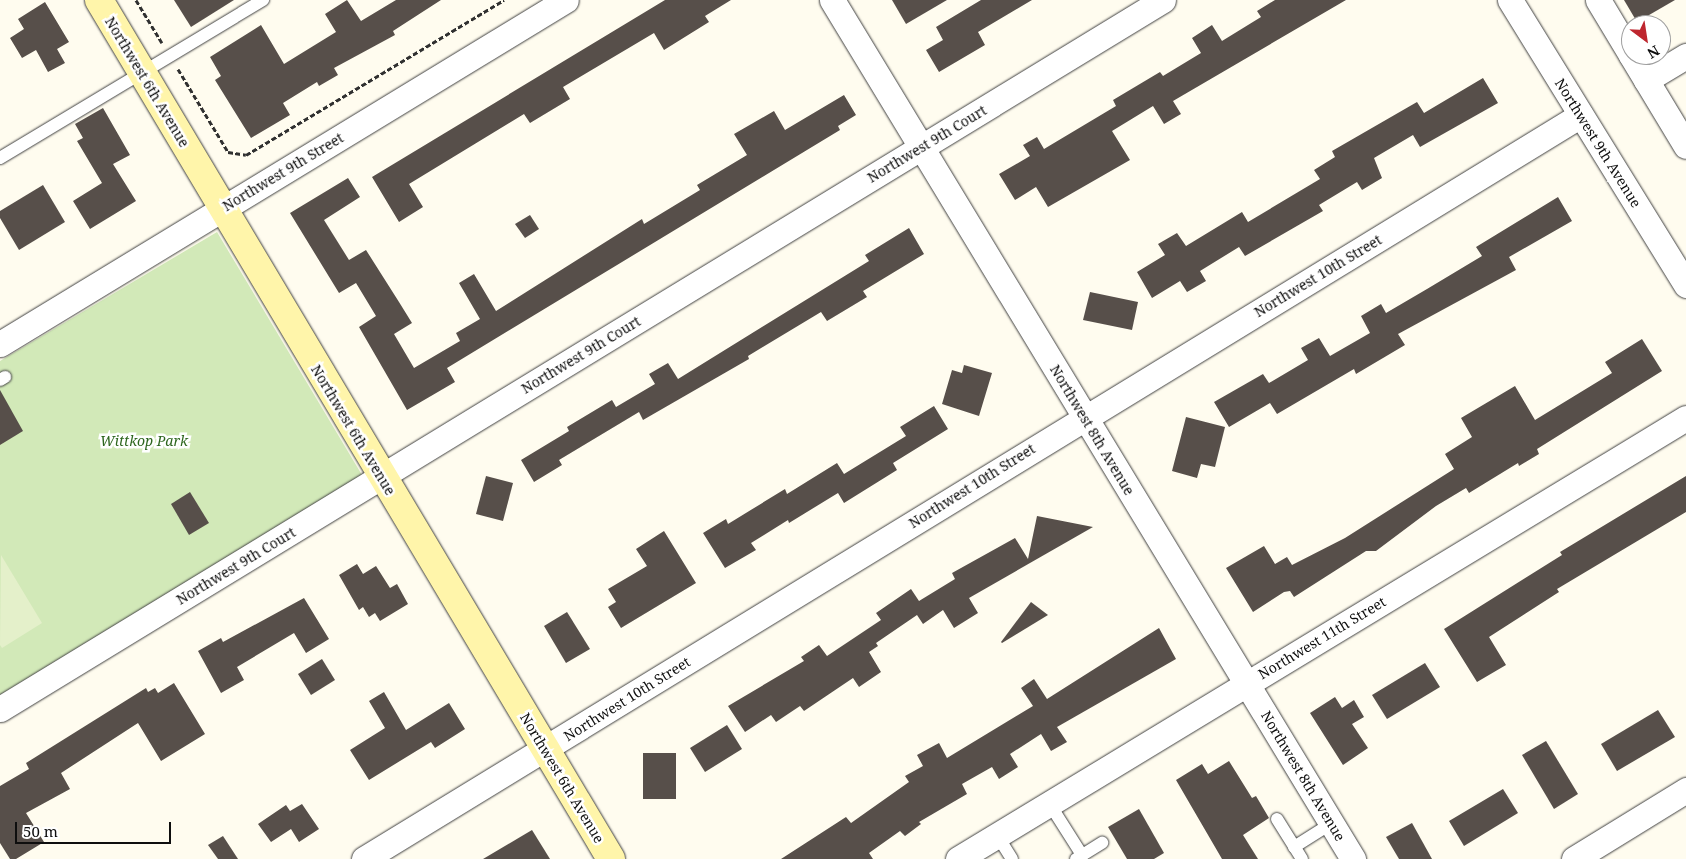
<!DOCTYPE html>
<html>
<head>
<meta charset="utf-8">
<style>
	body { margin:0 }
	#map { position:relative; width:1686px; height:859px; overflow:hidden; background:#fffcef; font-family:"Noto Serif",serif }
	div>[style] { position:absolute }
	.green>* { inset:0; background:#d2e9b8 }
	.pitch>* { inset:0; background:#e4f0ca }
	.building>* { inset:0; background:#574f4a }
	.path>* { height:3px; margin-top:-1.5px; transform-origin:0; background:repeating-linear-gradient(90deg,#303030 0 5px,transparent 0 7.5px) }
	.roads { filter:drop-shadow(0 0 1px #414141) drop-shadow(0 0 1px #414141) }
	.lane>* { height:12px; margin:-6px; padding:0 6px; transform-origin:6px; border-radius:6px; background:#fff }
	.street>* { height:25px; margin:-12.5px; padding:0 12.5px; transform-origin:12.5px; border-radius:12.5px; background:#fff }
	.secondary>* { height:28px; margin:-14px; padding:0 14px; transform-origin:14px; border-radius:14px; background:#fff5aa }
	span { translate:-50% -50%; white-space:nowrap; text-align:center; line-height:1.15; -webkit-text-stroke:5px #fff; paint-order:stroke }
	.street-label { font-size:14px; color:#0e0e0e }
	.park-label { font-size:14px; color:#2d661e; font-style:italic }
	.north { position:absolute; left:1621px; top:15px; width:50px; height:50px; box-sizing:border-box; background:#fff; border:1px solid #9f9f9f; border-radius:50%; rotate:149deg; font-size:14px; font-weight:700; line-height:20px; text-align:center; color:#0e0e0e }
	.north::after { content:''; display:block; margin:auto; width:18px; height:22px; background:#be262e; clip-path:polygon(50% 0,100% 100%,50% 72%,0 100%) }
	.scale { position:absolute; left:15px; top:822px; width:156px; height:22px; box-sizing:border-box; border:2px solid #0e0e0e; border-top:0; padding-left:6px; font-size:15px; line-height:18px; white-space:nowrap; color:#0e0e0e; -webkit-text-stroke:4px #fff; paint-order:stroke }
</style>
</head>
<body>
<div id="map">
	<div class="green">
		<i style="clip-path:polygon(217px 232px,362px 475px,0 695px,0 361px)"></i>
	</div>
	<div class="pitch">
		<i style="clip-path:polygon(1px 555px,42px 623px,2px 648px,0 645px)"></i>
	</div>
	<div class="building">
		<i style="clip-path:polygon(174px 0,234px 0,191px 27px)"></i>
		<i style="clip-path:polygon(347px 0,361px 21px,396px 0,441px 0,393px 31px,395px 35px,334px 68px,338px 75px,319px 86px,317px 82px,283px 103px,290px 115px,251px 138px,215px 80px,221px 76px,210px 57px,261px 25px,284px 64px,336px 32px,325px 14px)"></i>
		<i style="clip-path:polygon(665px 0,731px 0,705px 16px,709px 22px,664px 50px,654px 33px,563px 87px,570px 99px,530px 123px,524px 114px,409px 184px,423px 207px,399px 222px,372px 177px)"></i>
		<i style="clip-path:polygon(892px 0,947px 0,906px 24px)"></i>
		<i style="clip-path:polygon(981px 0,1032px 0,978px 32px,985px 45px,939px 72px,926px 50px,943px 40px,936px 27px)"></i>
		<i style="clip-path:polygon(1275px 0,1346px 0,1173px 101px,1181px 114px,1164px 124px,1153px 106px,1112px 131px,1130px 160px,1048px 207px,1036px 187px,1015px 200px,999px 174px,1030px 156px,1023px 145px,1037px 137px,1044px 149px,1116px 106px,1113px 100px,1160px 72px,1163px 76px,1201px 53px,1192px 38px,1212px 25px,1222px 41px,1261px 17px,1257px 11px)"></i>
		<i style="clip-path:polygon(1624px 0,1675px 0,1637px 22px)"></i>
		<i style="clip-path:polygon(45px 2px,69px 42px,57px 49px,65px 63px,48px 72px,36px 50px,22px 58px,10px 38px,24px 29px,18px 19px)"></i>
		<i style="clip-path:polygon(1483px 78px,1498px 103px,1420px 147px,1413px 135px,1374px 158px,1382px 178px,1362px 190px,1357px 182px,1319px 205px,1323px 211px,1245px 256px,1239px 247px,1200px 271px,1206px 281px,1187px 292px,1180px 281px,1152px 298px,1137px 272px,1165px 255px,1158px 244px,1177px 233px,1186px 246px,1242px 212px,1248px 222px,1320px 179px,1314px 170px,1335px 157px,1332px 151px,1417px 102px,1424px 113px)"></i>
		<i style="clip-path:polygon(844px 95px,856px 115px,838px 126px,840px 130px,447px 368px,455px 382px,407px 410px,359px 327px,376px 316px,356px 283px,339px 293px,290px 213px,348px 178px,360px 197px,324px 220px,349px 260px,366px 250px,399px 302px,412px 323px,394px 334px,414px 368px,460px 341px,456px 333px,480px 319px,459px 283px,474px 274px,496px 311px,642px 219px,644px 224px,700px 190px,697px 185px,747px 155px,734px 134px,774px 111px,785px 130px)"></i>
		<i style="clip-path:polygon(103px 108px,130px 155px,113px 164px,136px 201px,90px 229px,73px 201px,102px 183px,77px 141px,83px 138px,75px 124px)"></i>
		<i style="clip-path:polygon(43px 185px,65px 222px,19px 250px,0 218px,0 211px)"></i>
		<i style="clip-path:polygon(1558px 197px,1572px 221px,1509px 257px,1516px 270px,1398px 334px,1405px 345px,1356px 374px,1354px 369px,1277px 414px,1270px 403px,1229px 427px,1214px 402px,1263px 374px,1269px 383px,1308px 360px,1301px 348px,1319px 338px,1330px 356px,1370px 333px,1361px 316px,1381px 304px,1386px 313px,1427px 289px,1482px 256px,1476px 247px)"></i>
		<i style="clip-path:polygon(530px 215px,539px 229px,525px 238px,515px 224px)"></i>
		<i style="clip-path:polygon(909px 228px,924px 254px,863px 291px,867px 297px,827px 321px,821px 312px,748px 356px,749px 359px,643px 420px,639px 412px,559px 460px,562px 465px,534px 482px,521px 460px,569px 431px,567px 427px,612px 400px,616px 407px,655px 384px,649px 374px,668px 363px,678px 379px,869px 261px,865px 255px)"></i>
		<i style="clip-path:polygon(1090px 292px,1138px 302px,1132px 330px,1083px 320px)"></i>
		<i style="clip-path:polygon(1642px 339px,1662px 371px,1537px 449px,1539px 454px,1519px 466px,1518px 463px,1469px 493px,1466px 488px,1436px 506px,1376px 551px,1366px 551px,1294px 597px,1290px 591px,1284px 592px,1253px 612px,1226px 568px,1264px 546px,1275px 564px,1287px 557px,1292px 565px,1345px 538px,1454px 469px,1445px 454px,1472px 437px,1461px 418px,1515px 386px,1535px 420px,1612px 373px,1605px 362px)"></i>
		<i style="clip-path:polygon(964px 365px,992px 373px,979px 416px,942px 404px,952px 370px,962px 373px)"></i>
		<i style="clip-path:polygon(0 390px,23px 431px,0 445px)"></i>
		<i style="clip-path:polygon(934px 406px,948px 429px,893px 463px,897px 470px,844px 503px,838px 493px,789px 523px,788px 520px,751px 543px,756px 550px,725px 568px,703px 533px,726px 519px,728px 524px,785px 489px,787px 494px,837px 463px,844px 474px,906px 436px,900px 427px)"></i>
		<i style="clip-path:polygon(1186px 417px,1225px 427px,1215px 467px,1201px 464px,1197px 478px,1172px 471px)"></i>
		<i style="clip-path:polygon(486px 476px,513px 483px,503px 521px,476px 514px)"></i>
		<i style="clip-path:polygon(1686px 476px,1686px 512px,1557px 589px,1559px 592px,1489px 637px,1506px 665px,1477px 682px,1444px 629px,1562px 555px,1560px 552px)"></i>
		<i style="clip-path:polygon(190px 492px,209px 523px,189px 535px,171px 504px)"></i>
		<i style="clip-path:polygon(1037px 516px,1093px 527px,969px 598px,978px 613px,954px 628px,943px 610px,923px 624px,917px 615px,876px 643px,878px 646px,869px 652px,881px 672px,859px 687px,853px 678px,804px 711px,800px 706px,776px 722px,771px 715px,745px 732px,728px 706px,804px 661px,801px 657px,819px 645px,827px 656px,881px 620px,876px 613px,911px 589px,919px 601px,955px 579px,952px 573px,1015px 538px,1028px 559px)"></i>
		<i style="clip-path:polygon(664px 531px,696px 583px,621px 628px,608px 607px,616px 602px,608px 589px,647px 566px,636px 549px)"></i>
		<i style="clip-path:polygon(357px 564px,363px 574px,376px 566px,390px 588px,397px 584px,408px 604px,380px 621px,375px 613px,369px 617px,363px 607px,359px 610px,339px 575px)"></i>
		<i style="clip-path:polygon(304px 598px,329px 639px,306px 653px,294px 633px,237px 667px,244px 680px,221px 693px,198px 651px,221px 638px,223px 642px)"></i>
		<i style="clip-path:polygon(1031px 602px,1048px 615px,1002px 643px,1001px 642px)"></i>
		<i style="clip-path:polygon(567px 612px,590px 649px,566px 663px,544px 626px)"></i>
		<i style="clip-path:polygon(1159px 628px,1176px 659px,1057px 727px,1067px 742px,1051px 751px,1041px 734px,1010px 754px,1018px 767px,999px 779px,992px 767px,962px 784px,967px 794px,919px 822px,921px 824px,905px 836px,900px 831px,869px 853px,873px 859px,781px 859px,846px 817px,851px 823px,909px 782px,905px 776px,923px 766px,917px 755px,939px 743px,947px 758px,1033px 706px,1021px 688px,1034px 679px,1047px 699px)"></i>
		<i style="clip-path:polygon(322px 659px,335px 680px,311px 695px,298px 674px)"></i>
		<i style="clip-path:polygon(1425px 663px,1440px 687px,1387px 719px,1372px 695px)"></i>
		<i style="clip-path:polygon(174px 683px,205px 734px,161px 761px,138px 723px,61px 773px,70px 789px,26px 813px,44px 842px,16px 859px,10px 859px,0 843px,0 786px,29px 769px,26px 763px,146px 688px,148px 692px,155px 688px,158px 693px)"></i>
		<i style="clip-path:polygon(384px 692px,406px 730px,449px 703px,465px 729px,435px 748px,431px 742px,369px 780px,350px 750px,385px 728px,369px 701px)"></i>
		<i style="clip-path:polygon(1335px 697px,1342px 708px,1354px 700px,1364px 717px,1352px 724px,1368px 748px,1343px 765px,1310px 713px)"></i>
		<i style="clip-path:polygon(1658px 710px,1675px 737px,1617px 771px,1601px 744px)"></i>
		<i style="clip-path:polygon(727px 725px,742px 749px,705px 772px,690px 748px)"></i>
		<i style="clip-path:polygon(1546px 741px,1578px 794px,1554px 809px,1522px 755px)"></i>
		<i style="clip-path:polygon(643px 753px,676px 753px,676px 799px,643px 799px)"></i>
		<i style="clip-path:polygon(1229px 761px,1252px 798px,1256px 796px,1269px 818px,1243px 835px,1258px 859px,1222px 859px,1176px 780px,1202px 764px,1208px 774px)"></i>
		<i style="clip-path:polygon(1503px 789px,1518px 813px,1464px 846px,1449px 821px)"></i>
		<i style="clip-path:polygon(302px 804px,319px 829px,299px 842px,291px 829px,271px 842px,258px 824px,286px 805px,290px 811px)"></i>
		<i style="clip-path:polygon(1139px 809px,1164px 853px,1154px 859px,1127px 859px,1108px 827px)"></i>
		<i style="clip-path:polygon(1412px 823px,1432px 859px,1399px 859px,1386px 837px)"></i>
		<i style="clip-path:polygon(532px 830px,550px 859px,483px 859px)"></i>
		<i style="clip-path:polygon(223px 836px,238px 859px,218px 859px,208px 845px)"></i>
	</div>
	<div class="path">
		<i style="left:136px;top:0;width:50px;rotate:58.8deg"></i>
		<i style="left:178px;top:69px;width:97px;rotate:58.9deg"></i>
		<i style="left:228px;top:152px;width:18px;rotate:9deg"></i>
		<i style="left:246px;top:155px;width:301px;rotate:-31deg"></i>
	</div>
	<div class="roads">
		<div class="lane">
			<i style="left:0;top:158px;width:307px;rotate:-31deg"></i>
			<i style="left:0;top:380px;width:6px;rotate:-31deg"></i>
			<i style="left:1049px;top:803px;width:62px;rotate:57.6deg"></i>
			<i style="left:1277px;top:819px;width:47px;rotate:58deg"></i>
			<i style="left:997px;top:835px;width:28px;rotate:58deg"></i>
			<i style="left:1294px;top:847px;width:45px;rotate:-32.3deg"></i>
			<i style="left:1076px;top:859px;width:31px;rotate:-32deg"></i>
		</div>
		<div class="street">
			<i style="left:832px;top:0;width:1005px;rotate:58.76deg"></i>
			<i style="left:1510px;top:0;width:335px;rotate:58.3deg"></i>
			<i style="left:1598px;top:0;width:64px;rotate:59deg"></i>
			<i style="left:1631px;top:55px;width:106px;rotate:58.9deg"></i>
			<i style="left:1646px;top:80px;width:47px;rotate:-31deg"></i>
			<i style="left:0;top:344px;width:662px;rotate:-31.29deg"></i>
			<i style="left:0;top:709px;width:1362px;rotate:-31.37deg"></i>
			<i style="left:364px;top:859px;width:1426px;rotate:-31.44deg"></i>
			<i style="left:958px;top:859px;width:851px;rotate:-31.21deg"></i>
			<i style="left:1574px;top:859px;width:132px;rotate:-31.6deg"></i>
		</div>
		<div class="secondary">
			<i style="left:99px;top:0;width:1000px;rotate:59.2deg"></i>
		</div>
	</div>
	<div class="street-label">
		<span style="left:147px;top:82px;rotate:59deg">Northwest 6th Avenue</span>
		<span style="left:1598px;top:143px;rotate:58deg">Northwest 9th Avenue</span>
		<span style="left:927px;top:144px;rotate:-31deg">Northwest 9th Court</span>
		<span style="left:283px;top:172px;rotate:-31deg">Northwest 9th Street</span>
		<span style="left:1318px;top:276px;rotate:-31deg">Northwest 10th Street</span>
		<span style="left:581px;top:355px;rotate:-31deg">Northwest 9th Court</span>
		<span style="left:353px;top:430px;rotate:59deg">Northwest 6th Avenue</span>
		<span style="left:1092px;top:430px;rotate:59deg">Northwest 8th Avenue</span>
		<span style="left:972px;top:486px;rotate:-32deg">Northwest 10th Street</span>
		<span style="left:236px;top:566px;rotate:-31deg">Northwest 9th Court</span>
		<span style="left:1322px;top:638px;rotate:-31deg">Northwest 11th Street</span>
		<span style="left:627px;top:699px;rotate:-32deg">Northwest 10th Street</span>
		<span style="left:1303px;top:776px;rotate:59deg">Northwest 8th Avenue</span>
		<span style="left:562px;top:778px;rotate:59deg">Northwest 6th Avenue</span>
	</div>
	<div class="park-label">
		<span style="left:144px;top:441px">Wittkop Park</span>
	</div>
	<div class="north">N</div>
	<div class="scale">50 m</div>
</div>
</body>
</html>
